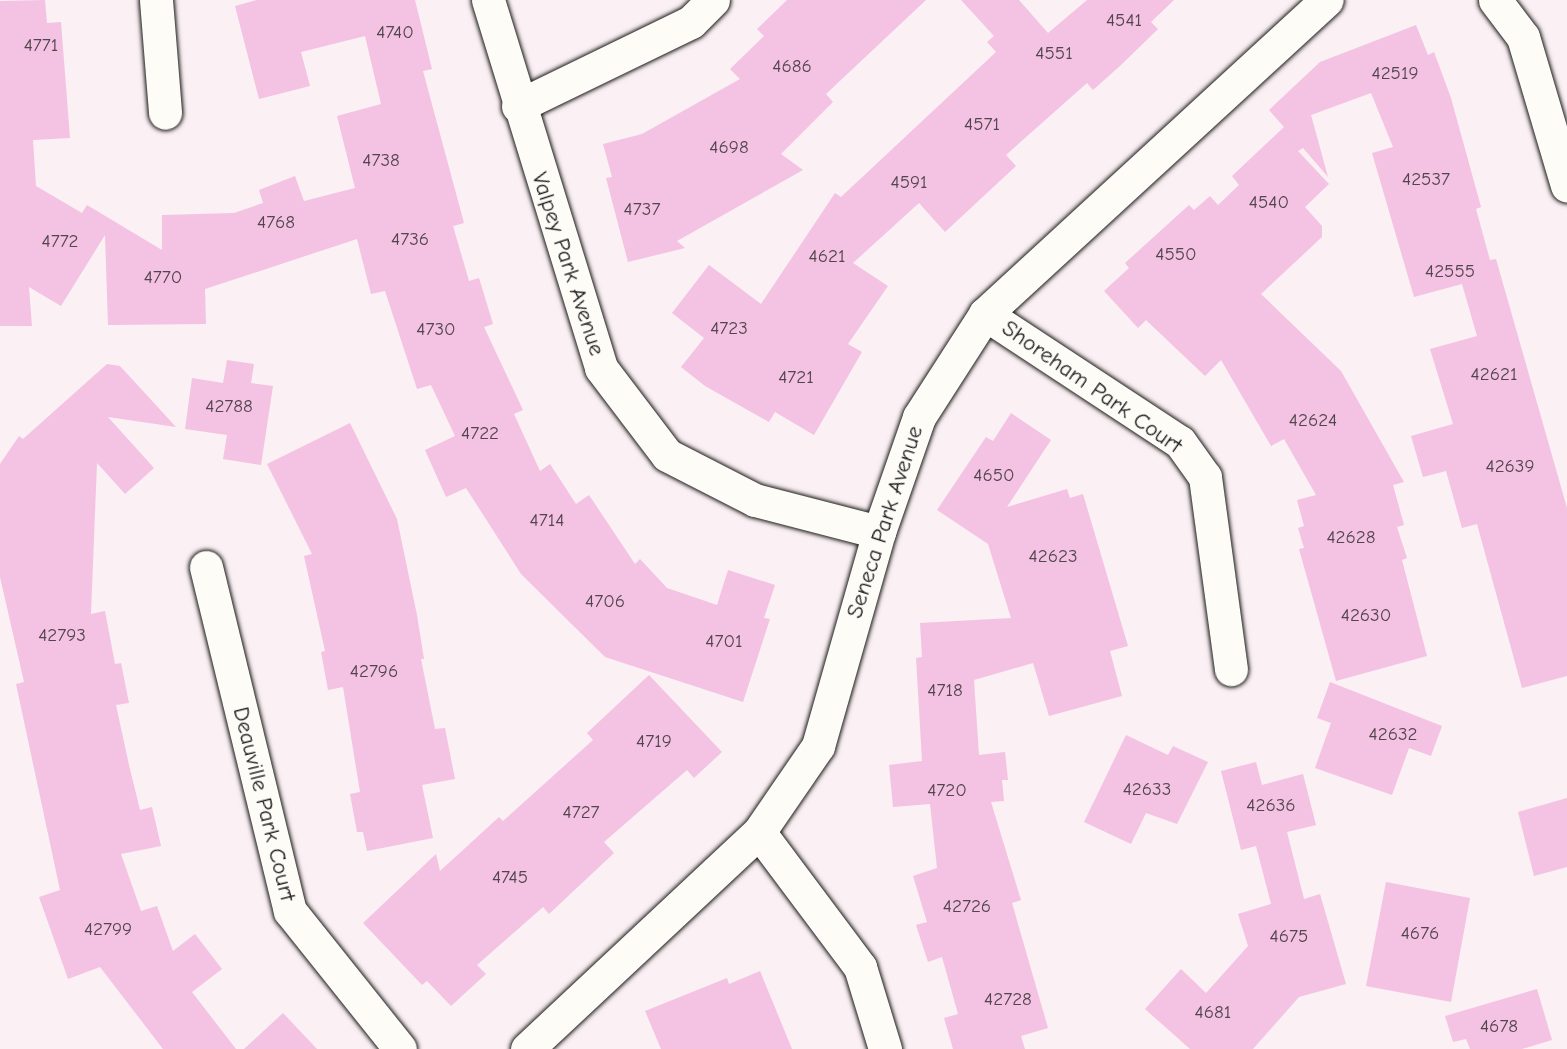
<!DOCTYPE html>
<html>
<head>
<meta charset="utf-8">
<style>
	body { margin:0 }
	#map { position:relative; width:1567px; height:1049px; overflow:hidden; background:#fbf0f3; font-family:"Comic Neue",sans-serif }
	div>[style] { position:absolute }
	.building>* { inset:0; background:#f4c2e2 }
	.roads { filter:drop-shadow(0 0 2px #1c1c1c) drop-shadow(0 0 2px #1c1c1c) }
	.minor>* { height:33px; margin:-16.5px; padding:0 16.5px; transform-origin:16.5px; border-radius:16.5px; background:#fdfcf7 }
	span { translate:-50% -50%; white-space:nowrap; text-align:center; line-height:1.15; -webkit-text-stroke:5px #fdfcf7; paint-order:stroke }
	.number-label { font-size:19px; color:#52464e }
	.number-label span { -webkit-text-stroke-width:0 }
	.street-label { font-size:23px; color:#1c1c1c }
</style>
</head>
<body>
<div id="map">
	<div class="building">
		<i style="clip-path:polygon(45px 0,47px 23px,61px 22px,70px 138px,33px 140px,36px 186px,82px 213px,87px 205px,162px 250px,162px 215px,234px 213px,263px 203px,259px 190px,295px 176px,304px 201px,355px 188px,337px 116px,381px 104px,365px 36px,301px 52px,310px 86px,259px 99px,235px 6px,257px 0,415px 0,432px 69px,423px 71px,464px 223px,453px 226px,469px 281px,479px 278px,493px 324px,484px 327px,523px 410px,514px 414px,540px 471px,550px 464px,576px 504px,589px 495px,635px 564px,640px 559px,667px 588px,717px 605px,728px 570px,775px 585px,764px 618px,770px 619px,743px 702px,605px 657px,521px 574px,466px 488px,446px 497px,425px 450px,455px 436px,431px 385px,417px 389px,385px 291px,371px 294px,357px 239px,205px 289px,206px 324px,108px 325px,105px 235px,61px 306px,29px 287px,32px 326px,0 326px,0 1px)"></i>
		<i style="clip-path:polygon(787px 0,926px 0,826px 94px,833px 102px,781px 154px,803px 170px,677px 241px,685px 248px,628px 262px,606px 178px,612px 177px,603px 144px,642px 134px,740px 79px,730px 69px,764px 36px,757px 29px)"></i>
		<i style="clip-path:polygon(961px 0,1019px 0,1048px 33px,1087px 0,1174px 0,1151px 22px,1158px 29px,1121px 65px,1093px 90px,1087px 83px,1006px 155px,1016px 166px,945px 232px,919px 203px,853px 263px,888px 286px,848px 344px,862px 352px,814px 435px,775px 412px,769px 422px,705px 386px,681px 367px,704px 338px,672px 313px,709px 265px,761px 304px,835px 193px,841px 197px,996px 52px,987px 42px,994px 36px)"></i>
		<i style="clip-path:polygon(1416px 25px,1428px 55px,1434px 52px,1451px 98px,1481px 207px,1476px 209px,1490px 260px,1496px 259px,1567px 508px,1567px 676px,1522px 688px,1477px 524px,1462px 528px,1446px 471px,1423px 477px,1411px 436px,1453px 424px,1430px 349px,1477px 336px,1462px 284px,1414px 297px,1372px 153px,1393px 147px,1371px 93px,1311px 115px,1328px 177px,1303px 148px,1298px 151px,1329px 184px,1305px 207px,1322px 226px,1322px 237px,1261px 294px,1341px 371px,1404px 482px,1393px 485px,1404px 525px,1397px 527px,1407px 558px,1402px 560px,1427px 656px,1336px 681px,1299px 549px,1304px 548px,1298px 528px,1304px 526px,1297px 500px,1316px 495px,1284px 439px,1271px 446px,1221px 360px,1205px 376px,1146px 320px,1138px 328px,1104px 291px,1129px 268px,1125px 263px,1189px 205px,1194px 210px,1210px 196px,1218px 205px,1239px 185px,1232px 176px,1284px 127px,1269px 110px,1320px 62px)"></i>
		<i style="clip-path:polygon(227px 360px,254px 364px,251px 383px,273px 386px,261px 465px,223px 459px,227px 435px,185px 429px,192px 378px,223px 383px)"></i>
		<i style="clip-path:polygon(107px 364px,120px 366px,176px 427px,108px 417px,154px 468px,125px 494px,97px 463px,91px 614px,105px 611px,115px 664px,121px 663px,129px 703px,116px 705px,129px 765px,140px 810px,152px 807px,161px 846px,121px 854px,141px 911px,157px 906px,173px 951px,195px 934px,222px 969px,192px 992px,236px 1049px,163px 1049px,100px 967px,68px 979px,39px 897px,60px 890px,16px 684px,24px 682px,0 577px,0 464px,19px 436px,23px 439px)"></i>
		<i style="clip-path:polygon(1011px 413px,1051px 440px,1007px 507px,1067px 489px,1070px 498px,1083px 494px,1128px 646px,1110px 651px,1122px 696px,1049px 716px,1033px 663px,974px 680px,979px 755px,1005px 752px,1008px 780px,1002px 780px,1004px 801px,991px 802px,1021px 900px,1012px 903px,1048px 1028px,1021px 1036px,1025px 1049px,953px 1049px,944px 1018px,958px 1014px,942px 957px,928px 962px,916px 925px,927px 922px,913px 876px,937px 868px,930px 804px,893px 807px,889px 765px,922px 761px,916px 658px,922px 657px,920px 623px,1011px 618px,988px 544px,937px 510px,986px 437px,993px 441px)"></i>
		<i style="clip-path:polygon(350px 423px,397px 519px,417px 615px,424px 659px,421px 659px,435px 729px,445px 728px,455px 779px,422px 785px,433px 838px,367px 851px,363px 832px,357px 832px,350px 794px,360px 792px,343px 687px,328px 690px,321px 652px,325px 651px,304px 556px,312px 554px,267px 464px)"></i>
		<i style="clip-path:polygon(649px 675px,722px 752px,694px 778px,687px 770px,604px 842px,614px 853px,549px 914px,543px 907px,477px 965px,486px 974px,451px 1006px,427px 981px,422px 985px,363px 923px,436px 854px,440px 871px,499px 817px,503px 821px,593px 740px,587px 733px)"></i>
		<i style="clip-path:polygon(1330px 682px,1442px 726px,1431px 756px,1409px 748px,1392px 795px,1315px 768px,1331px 723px,1317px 718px)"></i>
		<i style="clip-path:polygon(1126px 735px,1168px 755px,1173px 746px,1208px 762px,1177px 824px,1146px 813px,1131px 844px,1084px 822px)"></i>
		<i style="clip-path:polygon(1256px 762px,1262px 785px,1303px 774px,1316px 825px,1287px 832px,1304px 899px,1320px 894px,1346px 984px,1299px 997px,1253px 1049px,1190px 1049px,1145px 1009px,1181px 969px,1206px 993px,1248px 946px,1238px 914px,1271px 904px,1256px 846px,1241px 850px,1221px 771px)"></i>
		<i style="clip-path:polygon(1567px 798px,1567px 867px,1534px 876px,1518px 812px)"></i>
		<i style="clip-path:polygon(1386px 882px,1470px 898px,1451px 1002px,1366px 986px)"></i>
		<i style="clip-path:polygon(760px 971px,792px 1049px,661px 1049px,645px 1011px,727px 978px,729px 984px)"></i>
		<i style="clip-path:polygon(1537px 989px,1552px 1040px,1522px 1049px,1470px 1049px,1466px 1039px,1453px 1042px,1445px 1016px)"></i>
		<i style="clip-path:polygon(283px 1013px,317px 1049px,244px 1049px)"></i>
	</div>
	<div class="roads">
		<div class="minor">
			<i style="left:156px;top:0;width:113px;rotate:85.4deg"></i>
			<i style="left:488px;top:0;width:385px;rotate:72.9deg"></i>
			<i style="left:601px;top:368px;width:109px;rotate:52.8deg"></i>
			<i style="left:667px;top:455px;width:99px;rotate:27.1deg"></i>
			<i style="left:755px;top:500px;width:128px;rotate:14.5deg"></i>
			<i style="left:1495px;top:0;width:46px;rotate:52.9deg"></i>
			<i style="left:1523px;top:37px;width:155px;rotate:73.5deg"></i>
			<i style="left:518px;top:106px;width:192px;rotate:-25.9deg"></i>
			<i style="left:691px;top:22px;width:31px;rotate:-45deg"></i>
			<i style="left:985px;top:314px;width:233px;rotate:33.3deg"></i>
			<i style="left:1180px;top:442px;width:43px;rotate:54.5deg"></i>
			<i style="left:1205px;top:477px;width:194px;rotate:82.3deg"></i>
			<i style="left:206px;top:567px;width:354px;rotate:76.3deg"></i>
			<i style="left:290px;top:911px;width:176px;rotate:51.4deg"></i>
			<i style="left:759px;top:832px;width:169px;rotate:53.2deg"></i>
			<i style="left:860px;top:967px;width:86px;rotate:73deg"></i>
			<i style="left:527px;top:1049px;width:318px;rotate:-43.1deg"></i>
			<i style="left:759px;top:832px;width:104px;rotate:-55.5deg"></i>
			<i style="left:818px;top:746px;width:223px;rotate:-74.1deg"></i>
			<i style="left:879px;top:532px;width:122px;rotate:-70.8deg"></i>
			<i style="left:919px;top:417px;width:122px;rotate:-57.3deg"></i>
			<i style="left:985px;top:314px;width:464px;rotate:-42.6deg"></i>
		</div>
	</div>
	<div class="number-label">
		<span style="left:1124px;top:21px">4541</span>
		<span style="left:395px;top:33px">4740</span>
		<span style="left:41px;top:46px">4771</span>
		<span style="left:1054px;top:54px">4551</span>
		<span style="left:792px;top:67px">4686</span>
		<span style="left:1395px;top:74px">42519</span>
		<span style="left:982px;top:125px">4571</span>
		<span style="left:729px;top:148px">4698</span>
		<span style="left:381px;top:161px">4738</span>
		<span style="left:1426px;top:180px">42537</span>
		<span style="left:909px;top:183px">4591</span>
		<span style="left:1269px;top:203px">4540</span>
		<span style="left:642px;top:210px">4737</span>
		<span style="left:276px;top:223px">4768</span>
		<span style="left:410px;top:240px">4736</span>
		<span style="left:60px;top:242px">4772</span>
		<span style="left:1176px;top:255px">4550</span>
		<span style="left:827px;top:257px">4621</span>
		<span style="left:1450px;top:272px">42555</span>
		<span style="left:163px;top:278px">4770</span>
		<span style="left:729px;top:329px">4723</span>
		<span style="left:436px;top:330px">4730</span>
		<span style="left:1494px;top:375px">42621</span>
		<span style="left:796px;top:378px">4721</span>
		<span style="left:229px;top:407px">42788</span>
		<span style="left:1313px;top:421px">42624</span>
		<span style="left:480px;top:434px">4722</span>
		<span style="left:1510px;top:467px">42639</span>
		<span style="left:994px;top:476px">4650</span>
		<span style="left:547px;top:521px">4714</span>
		<span style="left:1351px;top:538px">42628</span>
		<span style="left:1053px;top:557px">42623</span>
		<span style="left:605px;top:602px">4706</span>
		<span style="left:1366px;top:616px">42630</span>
		<span style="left:62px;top:636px">42793</span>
		<span style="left:724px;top:642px">4701</span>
		<span style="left:374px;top:672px">42796</span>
		<span style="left:945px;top:691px">4718</span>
		<span style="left:1393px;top:735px">42632</span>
		<span style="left:654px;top:742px">4719</span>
		<span style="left:1147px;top:790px">42633</span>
		<span style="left:947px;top:791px">4720</span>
		<span style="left:1271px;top:806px">42636</span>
		<span style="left:581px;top:813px">4727</span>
		<span style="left:510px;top:878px">4745</span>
		<span style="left:967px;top:907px">42726</span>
		<span style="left:108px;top:930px">42799</span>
		<span style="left:1420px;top:934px">4676</span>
		<span style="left:1289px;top:937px">4675</span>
		<span style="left:1008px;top:1000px">42728</span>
		<span style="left:1213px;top:1013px">4681</span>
		<span style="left:1499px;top:1027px">4678</span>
	</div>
	<div class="street-label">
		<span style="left:568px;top:264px;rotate:72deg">Valpey Park Avenue</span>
		<span style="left:1092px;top:387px;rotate:35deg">Shoreham Park Court</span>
		<span style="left:885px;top:522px;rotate:-72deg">Seneca Park Avenue</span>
		<span style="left:264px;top:804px;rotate:76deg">Deauville Park Court</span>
	</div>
</div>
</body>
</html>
